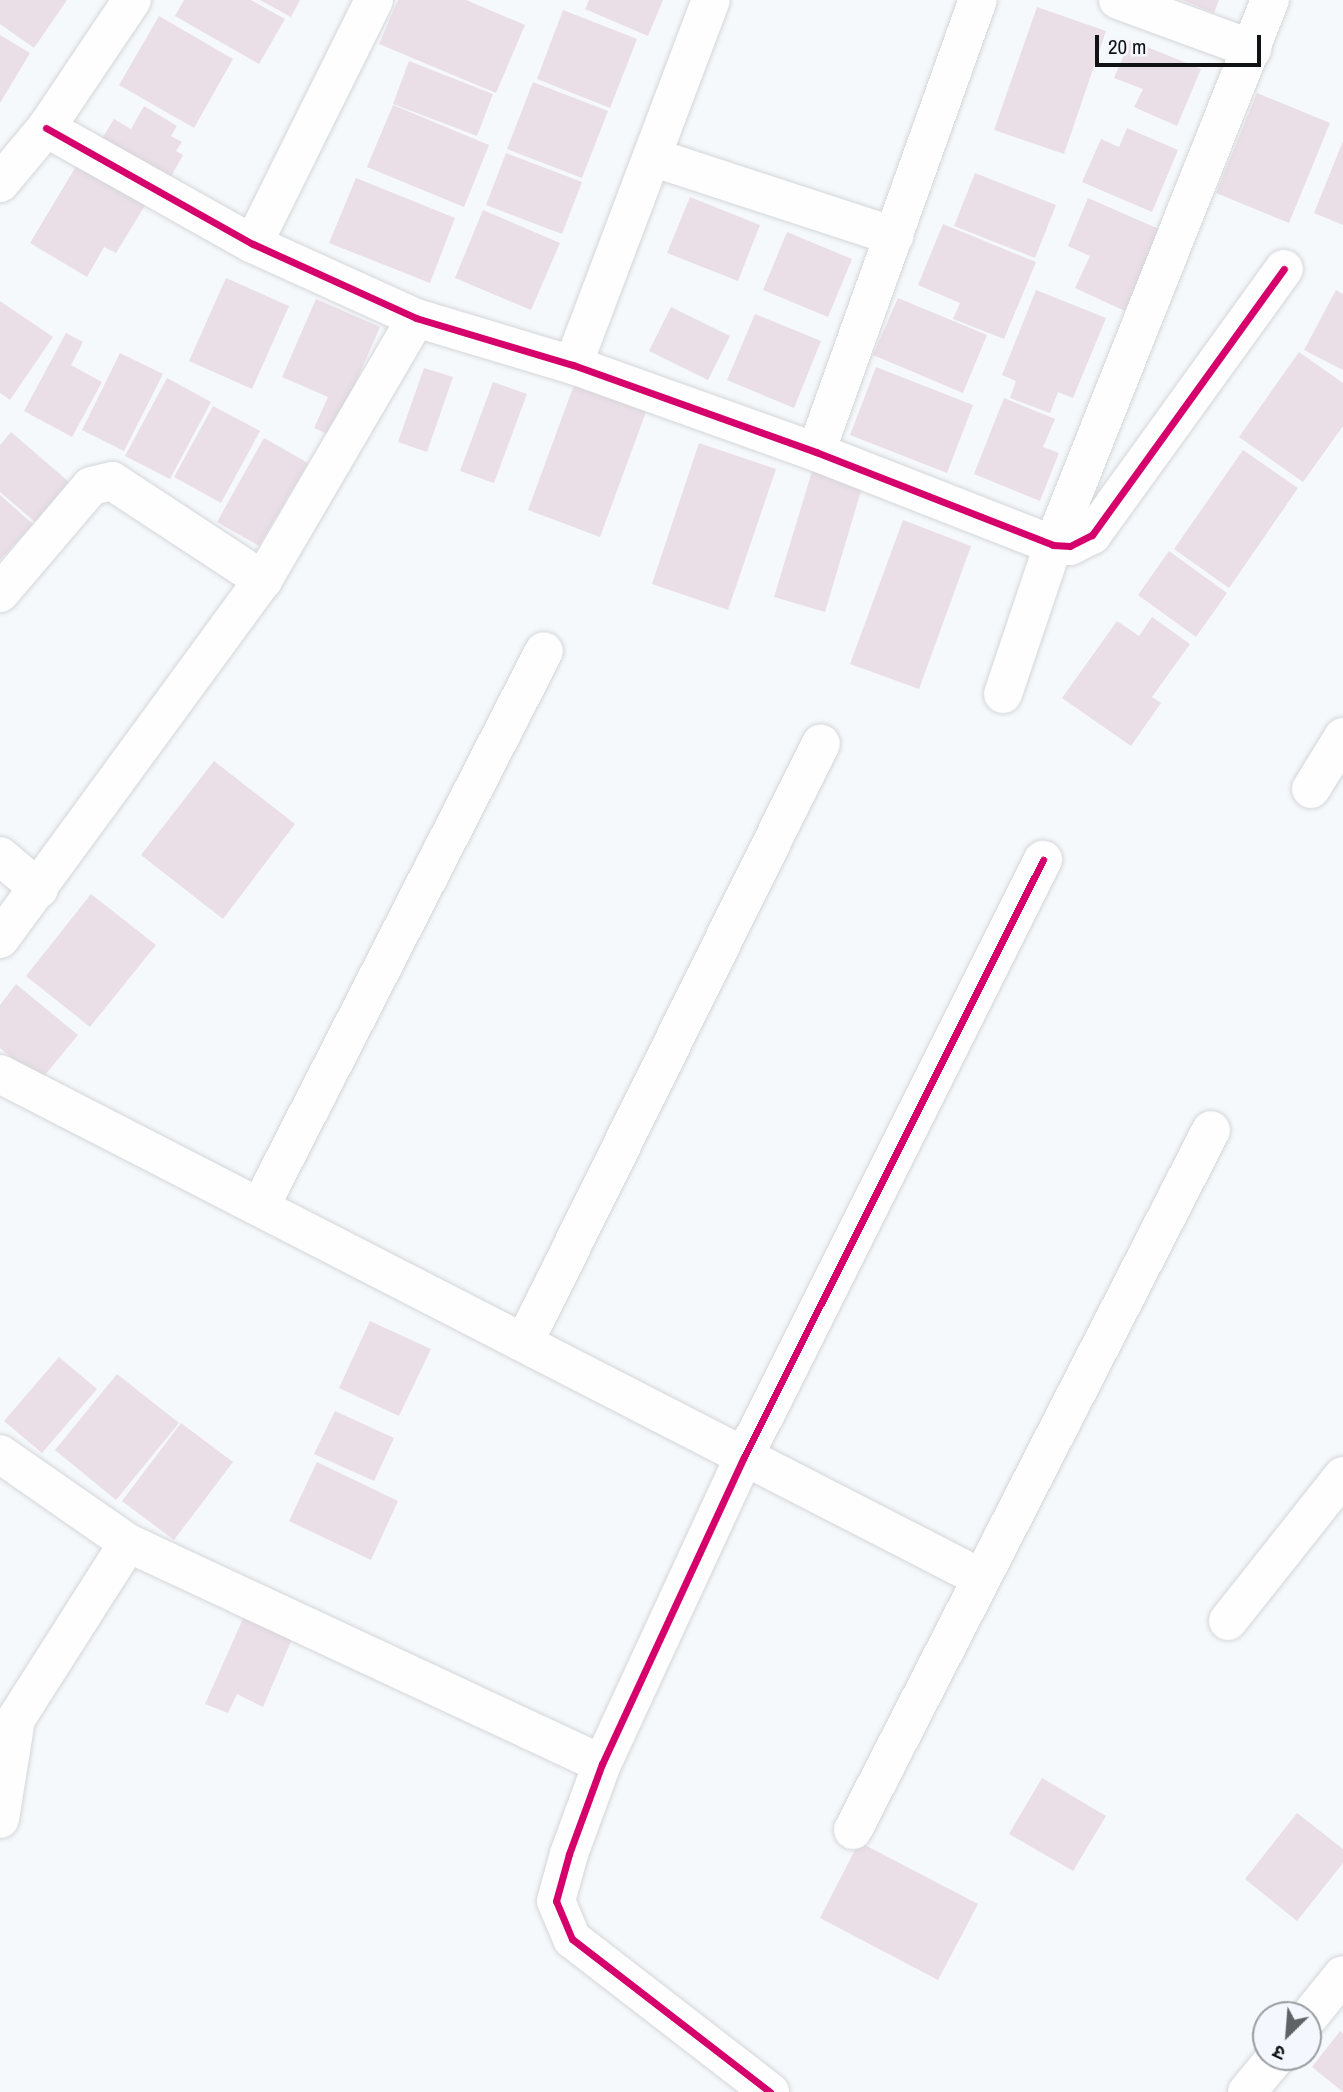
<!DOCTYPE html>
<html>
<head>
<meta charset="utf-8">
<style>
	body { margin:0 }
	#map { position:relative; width:1343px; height:2092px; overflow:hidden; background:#f6f9fc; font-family:"Archivo Narrow","Noto Sans Devanagari",sans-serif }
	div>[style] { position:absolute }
	.building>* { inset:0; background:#eadee7 }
	.roads { filter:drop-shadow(0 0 2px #d4d6d9) drop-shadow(0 0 2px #d4d6d9) }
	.minor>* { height:38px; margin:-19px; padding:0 19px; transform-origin:19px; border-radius:19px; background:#fefeff }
	.cycleway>* { height:7px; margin:-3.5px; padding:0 3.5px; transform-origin:3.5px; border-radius:3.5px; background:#d6006c }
	span { translate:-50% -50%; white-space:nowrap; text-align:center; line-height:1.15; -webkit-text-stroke:7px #f4f8fe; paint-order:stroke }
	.north { position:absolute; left:1252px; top:2001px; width:70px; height:70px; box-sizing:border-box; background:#f4f8fe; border:2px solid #999ca0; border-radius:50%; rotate:205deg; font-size:19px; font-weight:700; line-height:28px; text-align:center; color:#101214 }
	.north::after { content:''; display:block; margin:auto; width:24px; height:32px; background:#606365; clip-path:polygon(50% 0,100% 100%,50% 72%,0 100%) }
	.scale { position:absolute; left:1095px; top:35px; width:166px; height:32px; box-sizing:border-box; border:4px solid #101214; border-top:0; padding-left:9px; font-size:21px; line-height:24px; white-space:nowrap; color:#101214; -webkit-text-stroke:5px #f4f8fe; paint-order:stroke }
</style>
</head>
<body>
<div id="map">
	<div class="building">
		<i style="clip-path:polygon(0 0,67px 0,34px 48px,0 24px)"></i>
		<i style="clip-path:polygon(184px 0,251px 0,285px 19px,259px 64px,175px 16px)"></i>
		<i style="clip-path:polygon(260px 0,300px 0,291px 17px)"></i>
		<i style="clip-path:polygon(398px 0,466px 0,525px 25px,496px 93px,379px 44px)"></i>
		<i style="clip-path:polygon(589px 0,663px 0,648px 36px,585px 9px)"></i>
		<i style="clip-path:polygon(1182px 0,1219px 0,1214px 13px)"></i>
		<i style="clip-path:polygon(1037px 7px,1106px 31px,1064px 154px,994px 130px)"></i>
		<i style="clip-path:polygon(563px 10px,637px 39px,610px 108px,537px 79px)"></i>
		<i style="clip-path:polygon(159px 16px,233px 59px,194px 128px,119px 85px)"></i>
		<i style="clip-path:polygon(0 35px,30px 53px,0 103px)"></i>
		<i style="clip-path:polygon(1130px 40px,1201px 69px,1177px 126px,1134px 107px,1143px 89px,1114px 78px)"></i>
		<i style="clip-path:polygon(409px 61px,493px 94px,477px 136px,393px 104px)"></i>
		<i style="clip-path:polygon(533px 82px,608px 111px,582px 178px,507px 149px)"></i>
		<i style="clip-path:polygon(1257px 93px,1330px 123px,1289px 223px,1216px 193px)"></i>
		<i style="clip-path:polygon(393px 105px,489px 145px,464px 207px,367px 167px)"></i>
		<i style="clip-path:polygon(144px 106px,177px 126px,171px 136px,182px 142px,176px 151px,183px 155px,169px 180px,101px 140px,114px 119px,131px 129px)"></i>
		<i style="clip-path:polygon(1127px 128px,1178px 150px,1152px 212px,1082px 182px,1101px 139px,1119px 147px)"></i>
		<i style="clip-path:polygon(1343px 141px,1343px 225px,1314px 213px)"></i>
		<i style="clip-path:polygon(506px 153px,582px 182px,562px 234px,486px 205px)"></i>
		<i style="clip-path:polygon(81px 158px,149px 199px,116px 253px,104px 247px,87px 277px,30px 243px)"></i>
		<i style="clip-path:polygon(975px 173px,1056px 205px,1035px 258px,954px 226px)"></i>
		<i style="clip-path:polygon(356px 178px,455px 218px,430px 283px,329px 243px)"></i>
		<i style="clip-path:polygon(690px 197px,760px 225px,738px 281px,667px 253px)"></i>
		<i style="clip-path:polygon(1088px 198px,1161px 230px,1125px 311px,1075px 288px,1090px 256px,1068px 246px)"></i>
		<i style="clip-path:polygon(483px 210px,560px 243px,531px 310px,455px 278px)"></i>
		<i style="clip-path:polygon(943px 224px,1036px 262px,1004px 339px,953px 319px,960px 303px,918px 285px)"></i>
		<i style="clip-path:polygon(787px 232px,852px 259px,828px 317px,763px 290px)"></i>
		<i style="clip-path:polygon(226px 278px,289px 306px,252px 389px,189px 361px)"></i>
		<i style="clip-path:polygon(1036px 290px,1106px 318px,1073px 398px,1058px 392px,1050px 413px,1010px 398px,1016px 381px,1002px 375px)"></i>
		<i style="clip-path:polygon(1336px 290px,1343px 294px,1343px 370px,1304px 350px)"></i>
		<i style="clip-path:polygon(898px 298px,987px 335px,963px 393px,873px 355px)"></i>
		<i style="clip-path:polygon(316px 299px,380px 327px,332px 436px,314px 428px,328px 397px,282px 377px)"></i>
		<i style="clip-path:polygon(0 301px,53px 337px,10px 400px,0 393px)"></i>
		<i style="clip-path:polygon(671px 307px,730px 336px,708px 380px,649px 351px)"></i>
		<i style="clip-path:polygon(755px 314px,821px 341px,794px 408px,727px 380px)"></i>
		<i style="clip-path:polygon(66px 333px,83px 342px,71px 365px,102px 382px,72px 437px,24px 411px)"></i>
		<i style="clip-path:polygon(1299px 352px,1343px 383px,1343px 426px,1303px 482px,1239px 437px)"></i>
		<i style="clip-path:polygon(120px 353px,163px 374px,124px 451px,82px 430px)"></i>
		<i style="clip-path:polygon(876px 367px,973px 405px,947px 473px,850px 435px)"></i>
		<i style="clip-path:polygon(424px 368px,453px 377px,427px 452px,398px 442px)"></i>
		<i style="clip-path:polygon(167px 378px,211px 402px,170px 479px,125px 456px)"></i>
		<i style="clip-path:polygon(493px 382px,527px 394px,494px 483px,460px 471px)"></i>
		<i style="clip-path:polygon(574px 385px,646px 412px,600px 537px,528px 510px)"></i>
		<i style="clip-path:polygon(1004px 398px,1055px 419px,1043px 447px,1059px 453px,1040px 501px,974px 474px)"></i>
		<i style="clip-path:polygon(213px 406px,260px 431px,221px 503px,174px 477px)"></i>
		<i style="clip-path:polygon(11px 432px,69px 482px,35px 522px,0 492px,0 445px)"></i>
		<i style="clip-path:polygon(264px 438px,308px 463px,259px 546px,217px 522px)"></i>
		<i style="clip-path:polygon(699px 443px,776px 469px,728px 610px,652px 584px)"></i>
		<i style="clip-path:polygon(1243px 450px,1298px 488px,1229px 588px,1174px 549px)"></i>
		<i style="clip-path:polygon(813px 468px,863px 484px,825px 612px,774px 597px)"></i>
		<i style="clip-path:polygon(0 495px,33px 524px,0 560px)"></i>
		<i style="clip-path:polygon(903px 520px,971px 546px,919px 689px,850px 664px)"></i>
		<i style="clip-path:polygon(1169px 551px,1227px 593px,1196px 637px,1138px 595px)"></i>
		<i style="clip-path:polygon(1152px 617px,1190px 644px,1152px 697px,1161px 703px,1131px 746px,1062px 698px,1117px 621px,1139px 636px)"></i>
		<i style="clip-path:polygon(214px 761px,295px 824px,223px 919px,141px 855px)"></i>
		<i style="clip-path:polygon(91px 894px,156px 945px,90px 1027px,26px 976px)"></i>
		<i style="clip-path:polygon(16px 984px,78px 1035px,40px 1081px,0 1048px,0 1005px)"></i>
		<i style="clip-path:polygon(370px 1321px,431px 1349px,399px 1416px,339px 1388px)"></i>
		<i style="clip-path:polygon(59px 1357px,97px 1389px,42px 1453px,4px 1421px)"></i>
		<i style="clip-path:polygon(117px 1374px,179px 1423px,116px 1500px,55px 1450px)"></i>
		<i style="clip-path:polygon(335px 1411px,394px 1438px,374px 1481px,314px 1454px)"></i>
		<i style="clip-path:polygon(181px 1423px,233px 1462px,174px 1540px,122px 1501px)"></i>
		<i style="clip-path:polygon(317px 1462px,398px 1501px,371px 1560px,289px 1521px)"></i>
		<i style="clip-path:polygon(250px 1603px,298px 1625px,263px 1707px,237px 1694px,228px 1713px,205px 1704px)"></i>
		<i style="clip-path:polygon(1042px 1778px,1106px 1816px,1073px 1871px,1009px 1834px)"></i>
		<i style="clip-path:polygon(1297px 1813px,1343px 1849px,1343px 1863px,1297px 1921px,1245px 1879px)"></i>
		<i style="clip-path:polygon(859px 1842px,978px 1904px,938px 1980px,820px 1918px)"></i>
		<i style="clip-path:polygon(1340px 2031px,1343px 2034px,1343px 2092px,1312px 2067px)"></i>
	</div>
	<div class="roads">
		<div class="minor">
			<i style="left:1118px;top:0;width:143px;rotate:20.1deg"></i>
			<i style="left:46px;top:128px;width:237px;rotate:29.3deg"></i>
			<i style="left:253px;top:244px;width:179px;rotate:24.4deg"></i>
			<i style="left:416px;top:318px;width:164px;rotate:16.7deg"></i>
			<i style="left:573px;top:365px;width:258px;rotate:19.7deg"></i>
			<i style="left:816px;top:452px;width:255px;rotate:21.4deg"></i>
			<i style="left:1053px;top:545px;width:17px;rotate:3deg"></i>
			<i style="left:1070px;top:546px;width:25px;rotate:-27deg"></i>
			<i style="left:1092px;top:535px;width:328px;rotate:-54.2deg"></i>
			<i style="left:652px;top:157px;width:255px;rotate:18.1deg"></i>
			<i style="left:0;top:183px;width:72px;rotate:-50.1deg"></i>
			<i style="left:46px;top:128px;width:154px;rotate:-56.1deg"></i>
			<i style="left:253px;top:244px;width:272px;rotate:-63.6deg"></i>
			<i style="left:573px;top:365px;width:390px;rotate:-69.3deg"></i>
			<i style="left:816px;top:452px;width:480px;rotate:-70.3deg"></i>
			<i style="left:0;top:593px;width:140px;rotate:-49.6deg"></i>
			<i style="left:91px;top:486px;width:22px;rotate:-13deg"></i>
			<i style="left:112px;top:481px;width:181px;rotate:33.3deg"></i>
			<i style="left:1003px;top:694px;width:157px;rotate:-71.4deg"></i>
			<i style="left:1053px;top:545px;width:587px;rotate:-68.29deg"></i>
			<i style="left:1311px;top:789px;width:61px;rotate:-58.4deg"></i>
			<i style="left:0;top:856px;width:51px;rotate:40.2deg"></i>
			<i style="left:0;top:939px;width:445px;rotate:-53.8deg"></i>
			<i style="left:263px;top:580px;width:303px;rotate:-59.7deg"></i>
			<i style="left:0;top:1074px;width:1103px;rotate:27.19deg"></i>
			<i style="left:260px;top:1207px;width:624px;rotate:-62.94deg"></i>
			<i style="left:524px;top:1343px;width:669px;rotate:-63.66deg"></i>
			<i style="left:0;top:1454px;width:156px;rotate:34.8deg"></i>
			<i style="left:128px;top:1543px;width:523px;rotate:25deg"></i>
			<i style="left:1228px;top:1621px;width:185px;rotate:-51.6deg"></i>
			<i style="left:0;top:1744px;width:238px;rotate:-57.5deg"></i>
			<i style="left:0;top:1819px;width:101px;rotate:-80.9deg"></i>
			<i style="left:853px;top:1830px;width:786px;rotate:-62.91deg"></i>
			<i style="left:1308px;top:2018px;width:55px;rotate:-50.9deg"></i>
			<i style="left:770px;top:2092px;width:250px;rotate:-142.3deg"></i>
			<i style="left:572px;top:1939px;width:41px;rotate:-112.8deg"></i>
			<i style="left:556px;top:1901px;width:49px;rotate:-74.5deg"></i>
			<i style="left:569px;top:1854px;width:96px;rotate:-69.9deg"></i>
			<i style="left:602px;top:1764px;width:338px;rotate:-65.2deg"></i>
			<i style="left:744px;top:1457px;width:668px;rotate:-63.4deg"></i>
			<i style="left:1247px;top:2092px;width:45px;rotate:-50.4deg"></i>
		</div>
	</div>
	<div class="cycleway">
		<i style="left:46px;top:128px;width:237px;rotate:29.3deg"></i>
		<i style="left:253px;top:244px;width:179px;rotate:24.4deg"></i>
		<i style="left:416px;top:318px;width:164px;rotate:16.7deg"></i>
		<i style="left:573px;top:365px;width:258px;rotate:19.7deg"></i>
		<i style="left:816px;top:452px;width:255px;rotate:21.4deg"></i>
		<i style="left:1053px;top:545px;width:17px;rotate:3deg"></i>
		<i style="left:1070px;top:546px;width:25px;rotate:-27deg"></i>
		<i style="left:1092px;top:535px;width:328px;rotate:-54.2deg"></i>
		<i style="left:770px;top:2092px;width:250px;rotate:-142.3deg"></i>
		<i style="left:572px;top:1939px;width:41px;rotate:-112.8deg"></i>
		<i style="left:556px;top:1901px;width:49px;rotate:-74.5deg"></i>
		<i style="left:569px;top:1854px;width:96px;rotate:-69.9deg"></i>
		<i style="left:602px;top:1764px;width:338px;rotate:-65.2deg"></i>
		<i style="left:744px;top:1457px;width:668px;rotate:-63.4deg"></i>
	</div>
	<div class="north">उ</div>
	<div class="scale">20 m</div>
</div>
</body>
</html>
